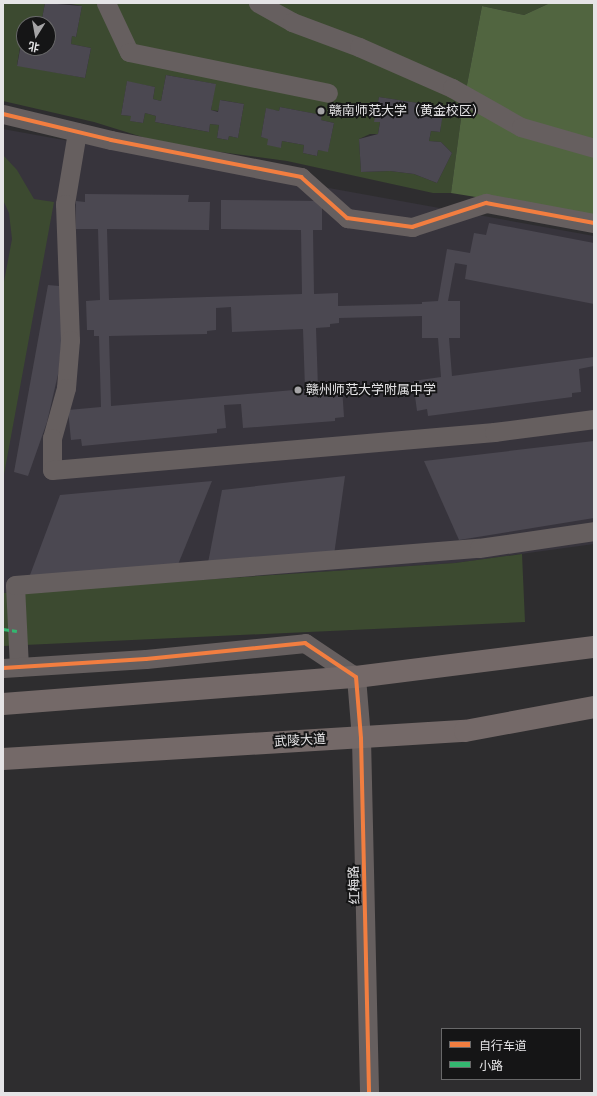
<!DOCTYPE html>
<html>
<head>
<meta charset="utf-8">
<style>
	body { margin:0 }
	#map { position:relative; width:597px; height:1096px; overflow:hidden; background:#2e2d2f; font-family:Merriweather,"Noto Sans SC",serif }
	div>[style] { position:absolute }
	.built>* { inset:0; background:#37343c }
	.green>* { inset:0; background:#3c4a30 }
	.forest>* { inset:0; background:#516540 }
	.building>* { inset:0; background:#4b4851 }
	.minor>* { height:19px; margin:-9.5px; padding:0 9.5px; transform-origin:9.5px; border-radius:9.5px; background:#665f5f }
	.major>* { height:22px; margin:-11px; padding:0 11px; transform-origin:11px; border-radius:11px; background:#746968 }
	.quiet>* { height:3px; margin-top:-1.5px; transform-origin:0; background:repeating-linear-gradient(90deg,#33b770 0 6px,transparent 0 9px) }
	.cycleway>* { height:4px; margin:-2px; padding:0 2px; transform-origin:2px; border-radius:2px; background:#f27e40 }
	.dots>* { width:11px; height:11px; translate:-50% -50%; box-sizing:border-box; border:2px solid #151516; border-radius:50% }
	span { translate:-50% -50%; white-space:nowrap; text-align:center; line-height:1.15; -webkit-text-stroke:4px #151516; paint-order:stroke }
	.poi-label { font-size:13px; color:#e5e4e6 }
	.left { translate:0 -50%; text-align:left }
	.street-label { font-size:13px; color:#e5e4e6 }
	.frame { position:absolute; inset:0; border:4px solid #e5e4e6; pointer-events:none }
	.legend { position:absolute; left:441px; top:1028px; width:140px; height:52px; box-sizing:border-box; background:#151516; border:1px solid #686869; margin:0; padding:5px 7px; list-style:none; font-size:12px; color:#e5e4e6 }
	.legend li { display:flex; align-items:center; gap:8px; height:20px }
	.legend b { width:20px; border:1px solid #686869 }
	.north { position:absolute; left:16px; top:16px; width:40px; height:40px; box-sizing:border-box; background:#151516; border:1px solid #686869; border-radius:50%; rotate:191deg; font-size:11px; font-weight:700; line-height:16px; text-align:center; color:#e5e4e6 }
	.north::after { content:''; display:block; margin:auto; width:14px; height:18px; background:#a5a4a6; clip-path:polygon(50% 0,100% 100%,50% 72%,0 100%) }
</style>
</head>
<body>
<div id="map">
	<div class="built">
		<i style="clip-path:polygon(3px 129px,594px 236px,594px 544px,455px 563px,3px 593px)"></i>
	</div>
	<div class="green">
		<i style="clip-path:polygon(evenodd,3px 3px,45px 3px,41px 24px,24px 24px,17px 65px,85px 78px,91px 48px,71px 44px,72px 36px,76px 37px,82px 6px,66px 3px,550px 3px,524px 15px,482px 6px,462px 111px,451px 193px,433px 193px,287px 161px,168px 145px,94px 122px,3px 101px,3px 3px,166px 75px,215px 84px,211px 110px,218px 111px,221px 100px,244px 104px,238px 138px,229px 136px,228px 140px,217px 138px,219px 125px,210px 124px,209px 132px,155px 122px,156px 116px,145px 113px,143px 123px,131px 121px,131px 116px,121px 115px,127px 82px,155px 87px,153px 99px,161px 101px,166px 75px,3px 3px,379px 97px,443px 107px,440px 132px,431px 131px,429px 141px,441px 142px,452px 153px,437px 183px,414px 174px,390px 171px,361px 172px,359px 139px,370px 134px,378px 134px,380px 122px,375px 122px,379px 97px,3px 3px,280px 107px,321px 115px,321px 120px,334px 123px,328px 151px,318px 150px,317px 156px,303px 153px,304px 145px,282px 141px,281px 147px,268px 138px,261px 137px,266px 109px,279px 111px,280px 107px)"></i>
		<i style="clip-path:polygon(3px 155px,17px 170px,34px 199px,54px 202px,3px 480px,3px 287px,12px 239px,9px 213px,3px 200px)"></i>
		<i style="clip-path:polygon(522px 554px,525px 622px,3px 646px,3px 593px,455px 563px)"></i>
	</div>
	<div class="forest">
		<i style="clip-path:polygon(550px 3px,594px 3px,594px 216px,451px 193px,462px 111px,482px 6px,524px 15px)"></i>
	</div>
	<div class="building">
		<i style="clip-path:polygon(45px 3px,82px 6px,76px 37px,72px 36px,71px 44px,91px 48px,85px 78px,17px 66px,23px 33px,24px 48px,48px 48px,48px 24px,41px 24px)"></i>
		<i style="clip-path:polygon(166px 75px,216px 84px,211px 110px,218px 112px,220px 100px,244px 104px,238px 138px,229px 136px,228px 140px,217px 138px,219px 125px,210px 124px,209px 132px,155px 122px,156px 116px,145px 113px,143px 123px,130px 121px,131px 116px,121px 115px,127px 81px,155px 87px,153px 99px,161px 101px)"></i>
		<i style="clip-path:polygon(379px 97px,444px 107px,440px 132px,431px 131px,429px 141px,441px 142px,452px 153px,437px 183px,414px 174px,390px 171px,361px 172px,359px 139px,378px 134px,380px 122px,374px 122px)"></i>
		<i style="clip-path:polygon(280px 107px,322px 115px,321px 120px,334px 123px,328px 152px,318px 150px,317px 156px,303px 153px,304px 145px,282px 141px,281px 148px,267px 145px,268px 139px,261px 137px,266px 108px,279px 111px)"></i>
		<i style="clip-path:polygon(evenodd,85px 194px,189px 195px,188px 202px,210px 202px,209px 230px,107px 229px,109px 300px,302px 294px,301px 230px,221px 229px,221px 200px,322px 201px,322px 230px,313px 230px,314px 294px,338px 293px,338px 306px,422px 304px,422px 302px,438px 301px,447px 249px,470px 253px,474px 233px,486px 235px,489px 223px,594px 243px,594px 304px,465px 279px,467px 265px,455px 263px,448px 301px,460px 301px,460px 338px,449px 338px,452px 376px,594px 357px,594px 366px,579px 369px,581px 392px,572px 393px,572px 397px,428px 416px,427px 409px,417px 411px,413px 381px,441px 377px,438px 338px,422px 338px,422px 316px,339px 318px,339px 323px,330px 324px,330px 327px,316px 328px,318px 388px,342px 387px,344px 417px,335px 418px,335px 421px,243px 428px,241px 404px,224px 405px,226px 428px,217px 429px,217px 433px,82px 446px,81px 439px,71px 440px,68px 410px,101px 407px,99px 336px,94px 336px,94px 330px,87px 330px,86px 301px,100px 300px,98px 229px,76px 229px,76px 201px,85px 202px,85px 194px,231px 307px,232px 332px,303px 329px,305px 389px,111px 406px,109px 336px,207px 334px,207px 331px,216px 330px,216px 308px,231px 307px)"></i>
		<i style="clip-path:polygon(48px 285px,59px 286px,63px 321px,59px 370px,47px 422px,28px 476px,14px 472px)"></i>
		<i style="clip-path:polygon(594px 441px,594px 518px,459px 540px,424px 461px)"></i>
		<i style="clip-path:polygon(345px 476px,334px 555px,208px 563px,222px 490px)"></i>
		<i style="clip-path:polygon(212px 481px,177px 567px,27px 583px,60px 495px)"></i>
	</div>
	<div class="minor">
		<i style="left:106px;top:3px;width:54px;rotate:64.9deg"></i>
		<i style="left:129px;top:52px;width:203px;rotate:11.6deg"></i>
		<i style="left:258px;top:3px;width:39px;rotate:29deg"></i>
		<i style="left:292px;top:22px;width:72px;rotate:20.5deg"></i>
		<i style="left:359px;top:47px;width:102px;rotate:23.8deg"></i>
		<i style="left:452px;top:88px;width:79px;rotate:29.5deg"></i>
		<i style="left:521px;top:127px;width:76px;rotate:16deg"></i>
		<i style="left:3px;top:114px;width:111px;rotate:13.5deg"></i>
		<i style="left:111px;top:140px;width:194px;rotate:11deg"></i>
		<i style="left:301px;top:177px;width:62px;rotate:41.7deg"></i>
		<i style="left:347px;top:218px;width:66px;rotate:7.9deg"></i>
		<i style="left:412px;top:227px;width:78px;rotate:-18deg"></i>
		<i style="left:486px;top:203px;width:110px;rotate:10.5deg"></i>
		<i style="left:77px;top:132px;width:73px;rotate:99.5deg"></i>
		<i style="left:65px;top:204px;width:136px;rotate:87.9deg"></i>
		<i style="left:70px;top:340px;width:48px;rotate:94.8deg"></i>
		<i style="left:66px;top:388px;width:52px;rotate:105.6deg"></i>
		<i style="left:52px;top:438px;width:32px;rotate:90deg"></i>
		<i style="left:52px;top:470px;width:444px;rotate:-4.9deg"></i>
		<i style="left:494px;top:432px;width:101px;rotate:-7.4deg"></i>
		<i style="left:19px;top:667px;width:82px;rotate:-92.8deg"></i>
		<i style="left:15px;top:585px;width:465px;rotate:-4.6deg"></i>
		<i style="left:479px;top:548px;width:116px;rotate:-8.4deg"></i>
		<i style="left:3px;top:668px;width:143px;rotate:-3.6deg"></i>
		<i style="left:146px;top:659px;width:160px;rotate:-5.7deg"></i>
		<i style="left:305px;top:643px;width:61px;rotate:33.7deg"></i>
		<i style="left:356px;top:677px;width:61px;rotate:85.3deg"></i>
		<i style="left:361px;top:738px;width:355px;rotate:88.7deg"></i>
	</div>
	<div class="major">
		<i style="left:3px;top:704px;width:354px;rotate:-4.4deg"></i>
		<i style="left:356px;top:677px;width:240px;rotate:-7.2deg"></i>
		<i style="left:3px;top:759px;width:463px;rotate:-3.5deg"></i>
		<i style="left:465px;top:731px;width:131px;rotate:-10.5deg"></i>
	</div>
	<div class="quiet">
		<i style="left:3px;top:629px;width:14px;rotate:8deg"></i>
	</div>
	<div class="cycleway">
		<i style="left:3px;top:114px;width:111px;rotate:13.5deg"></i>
		<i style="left:111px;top:140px;width:194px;rotate:11deg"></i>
		<i style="left:301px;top:177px;width:62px;rotate:41.7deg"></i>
		<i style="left:347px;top:218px;width:66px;rotate:7.9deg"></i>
		<i style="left:412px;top:227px;width:78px;rotate:-18deg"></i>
		<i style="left:486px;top:203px;width:110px;rotate:10.5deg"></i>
		<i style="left:3px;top:668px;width:143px;rotate:-3.6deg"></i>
		<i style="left:146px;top:659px;width:160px;rotate:-5.7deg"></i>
		<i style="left:305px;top:643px;width:61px;rotate:33.7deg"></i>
		<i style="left:356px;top:677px;width:61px;rotate:85.3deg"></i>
		<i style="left:361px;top:738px;width:355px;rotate:88.7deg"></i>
	</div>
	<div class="dots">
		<i style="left:321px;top:111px;background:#a5a4a6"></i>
		<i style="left:298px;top:390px;background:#a5a4a6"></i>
	</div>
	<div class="poi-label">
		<span class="left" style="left:329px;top:111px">赣南师范大学（黄金校区）</span>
		<span class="left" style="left:306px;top:390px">赣州师范大学附属中学</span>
	</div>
	<div class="street-label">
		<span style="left:300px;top:741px;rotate:-3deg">武陵大道</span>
		<span style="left:355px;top:885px;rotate:-92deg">红梅路</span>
	</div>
	<div class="frame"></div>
	<ul class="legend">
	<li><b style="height:5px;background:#f27e40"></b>自行车道</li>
	<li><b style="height:5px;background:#33b770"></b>小路</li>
	</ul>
	<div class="north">北</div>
</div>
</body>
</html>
